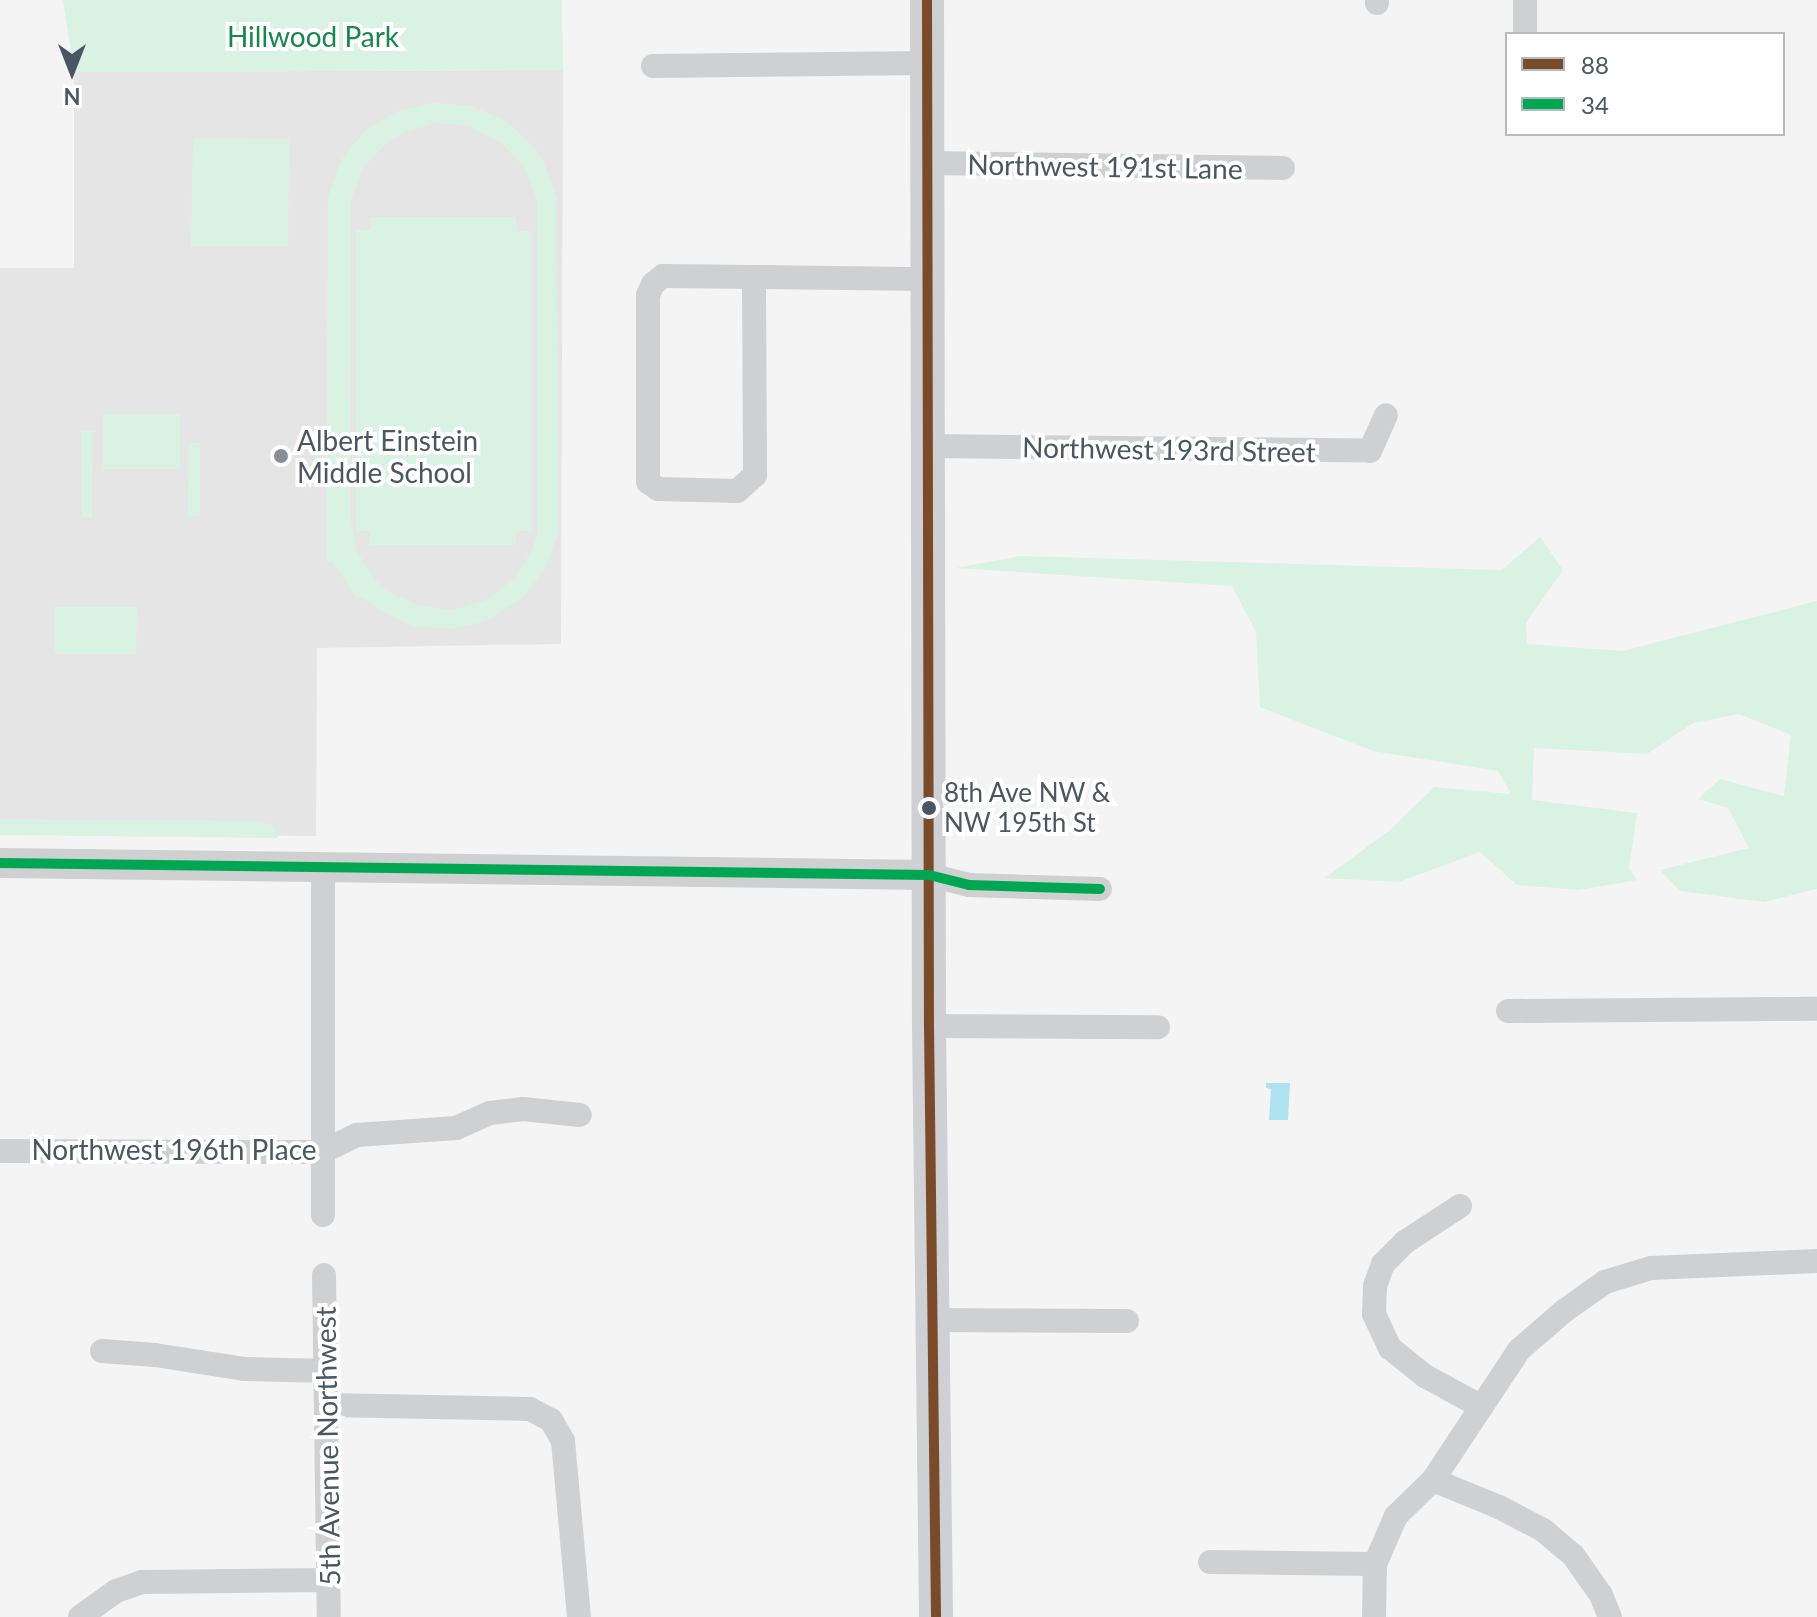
<!DOCTYPE html>
<html>
<head>
<meta charset="utf-8">
<style>
	body { margin:0 }
	#map { position:relative; width:1817px; height:1617px; overflow:hidden; background:#f4f4f4; font-family:Lato,sans-serif }
	div>[style] { position:absolute }
	.education>* { inset:0; background:#e6e5e6 }
	.green>* { inset:0; background:#d9f2e3 }
	.water>* { inset:0; background:#aee2f0 }
	.minor>* { height:24px; margin:-12px; padding:0 12px; transform-origin:12px; border-radius:12px; background:#ced0d2 }
	.tertiary>* { height:30px; margin:-15px; padding:0 15px; transform-origin:15px; border-radius:15px; background:#ced0d2 }
	.secondary>* { height:34px; margin:-17px; padding:0 17px; transform-origin:17px; border-radius:17px; background:#ced0d4 }
	.bus-1>* { height:10px; margin:-5px; padding:0 5px; transform-origin:5px; border-radius:5px; background:#7a4b2a }
	.bus-2>* { height:10px; margin:-5px; padding:0 5px; transform-origin:5px; border-radius:5px; background:#00a651 }
	.dots>* { width:22px; height:22px; translate:-50% -50%; box-sizing:border-box; border:4px solid #fff; border-radius:50% }
	span { translate:-50% -50%; white-space:nowrap; text-align:center; line-height:1.15; -webkit-text-stroke:8px #fff; paint-order:stroke }
	.bus-label { font-size:26px; color:#4a5661 }
	.left { translate:0 -50%; text-align:left }
	.park-label { font-size:28px; color:#17864f }
	.street-label { font-size:28px; color:#4a5661 }
	.poi-label { font-size:28px; color:#4a5661 }
	.legend { position:absolute; left:1505px; top:32px; width:280px; height:104px; box-sizing:border-box; background:#fff; border:2px solid #b7bbc0; margin:0; padding:10px 14px; list-style:none; font-size:24px; color:#4a5661 }
	.legend li { display:flex; align-items:center; gap:16px; height:40px }
	.legend b { width:40px; border:2px solid #b7bbc0 }
	.north { position:absolute; left:32px; top:32px; width:80px; height:80px; -webkit-text-stroke:6px #fff; paint-order:stroke; rotate:180deg; font-size:22px; font-weight:700; line-height:32px; text-align:center; color:#4a5661 }
	.north::after { content:''; display:block; margin:auto; width:28px; height:36px; background:#4a5661; clip-path:polygon(50% 0,100% 100%,50% 72%,0 100%) }
</style>
</head>
<body>
<div id="map">
	<div class="education">
		<i style="clip-path:polygon(563px 70px,561px 644px,317px 648px,316px 836px,0 833px,0 268px,74px 268px,74px 72px)"></i>
	</div>
	<div class="green">
		<i style="clip-path:polygon(63px 0,562px 0,563px 70px,74px 72px)"></i>
		<i style="clip-path:polygon(evenodd,433px 103px,471px 106px,506px 121px,534px 147px,544px 163px,557px 199px,558px 533px,545px 569px,521px 599px,489px 620px,452px 629px,414px 626px,396px 619px,364px 599px,356px 597px,333px 562px,326px 561px,328px 198px,340px 162px,364px 132px,396px 112px,433px 103px,435px 123px,469px 126px,501px 142px,524px 167px,537px 200px,537px 533px,532px 550px,514px 579px,486px 600px,453px 610px,419px 606px,387px 591px,375px 580px,356px 550px,350px 516px,351px 200px,363px 168px,387px 142px,402px 133px,435px 123px)"></i>
		<i style="clip-path:polygon(193px 138px,289px 139px,288px 246px,191px 246px)"></i>
		<i style="clip-path:polygon(371px 217px,516px 217px,517px 231px,531px 231px,531px 531px,516px 531px,516px 545px,370px 545px,370px 531px,356px 531px,356px 230px,371px 230px)"></i>
		<i style="clip-path:polygon(103px 414px,180px 414px,180px 469px,103px 469px)"></i>
		<i style="clip-path:polygon(82px 431px,93px 431px,92px 518px,82px 517px)"></i>
		<i style="clip-path:polygon(189px 443px,200px 443px,200px 516px,188px 516px)"></i>
		<i style="clip-path:polygon(1540px 537px,1563px 570px,1526px 623px,1527px 644px,1623px 651px,1817px 601px,1817px 889px,1764px 902px,1680px 891px,1660px 870px,1749px 848px,1728px 808px,1698px 799px,1720px 779px,1784px 796px,1791px 735px,1739px 714px,1693px 723px,1647px 754px,1534px 748px,1532px 800px,1637px 813px,1629px 869px,1637px 880px,1578px 890px,1517px 885px,1480px 852px,1399px 882px,1325px 878px,1390px 830px,1434px 787px,1511px 794px,1498px 771px,1373px 751px,1260px 707px,1256px 632px,1232px 586px,956px 568px,1020px 556px,1502px 570px)"></i>
		<i style="clip-path:polygon(54px 607px,137px 607px,136px 654px,54px 654px)"></i>
		<i style="clip-path:polygon(0 819px,260px 821px,273px 826px,278px 838px,0 835px)"></i>
	</div>
	<div class="water">
		<i style="clip-path:polygon(1266px 1083px,1290px 1083px,1288px 1120px,1269px 1120px,1271px 1089px,1266px 1088px)"></i>
	</div>
	<div class="minor">
		<i style="left:1377px;top:0;width:3px;rotate:90deg"></i>
		<i style="left:1525px;top:34px;width:34px;rotate:-90deg"></i>
		<i style="left:653px;top:66px;width:275px;rotate:-0.6deg"></i>
		<i style="left:928px;top:163px;width:355px;rotate:0.8deg"></i>
		<i style="left:754px;top:277px;width:198px;rotate:89.7deg"></i>
		<i style="left:755px;top:475px;width:24px;rotate:138deg"></i>
		<i style="left:737px;top:491px;width:79px;rotate:-178.5deg"></i>
		<i style="left:658px;top:489px;width:12px;rotate:-145deg"></i>
		<i style="left:648px;top:482px;width:187px;rotate:-90deg"></i>
		<i style="left:648px;top:295px;width:12px;rotate:-66deg"></i>
		<i style="left:653px;top:284px;width:13px;rotate:-39deg"></i>
		<i style="left:663px;top:276px;width:91px;rotate:0.6deg"></i>
		<i style="left:754px;top:277px;width:174px;rotate:0.7deg"></i>
		<i style="left:929px;top:446px;width:441px;rotate:0.6deg"></i>
		<i style="left:1370px;top:451px;width:39px;rotate:-66deg"></i>
		<i style="left:929px;top:875px;width:41px;rotate:14deg"></i>
		<i style="left:969px;top:885px;width:131px;rotate:1.7deg"></i>
		<i style="left:1508px;top:1011px;width:309px;rotate:-0.4deg"></i>
		<i style="left:929px;top:1026px;width:229px;rotate:0.3deg"></i>
		<i style="left:0;top:1151px;width:322px;rotate:0.2deg"></i>
		<i style="left:322px;top:1152px;width:39px;rotate:-26deg"></i>
		<i style="left:357px;top:1135px;width:99px;rotate:-4deg"></i>
		<i style="left:456px;top:1128px;width:37px;rotate:-24deg"></i>
		<i style="left:490px;top:1113px;width:33px;rotate:-7deg"></i>
		<i style="left:523px;top:1109px;width:57px;rotate:6deg"></i>
		<i style="left:1460px;top:1206px;width:66px;rotate:146.8deg"></i>
		<i style="left:1405px;top:1242px;width:31px;rotate:135deg"></i>
		<i style="left:1383px;top:1264px;width:23px;rotate:110deg"></i>
		<i style="left:1375px;top:1286px;width:28px;rotate:92deg"></i>
		<i style="left:1374px;top:1314px;width:38px;rotate:65deg"></i>
		<i style="left:1390px;top:1348px;width:45px;rotate:38.7deg"></i>
		<i style="left:1425px;top:1376px;width:63px;rotate:28.6deg"></i>
		<i style="left:323px;top:1215px;width:348px;rotate:-90deg"></i>
		<i style="left:324px;top:1275px;width:342px;rotate:89.2deg"></i>
		<i style="left:933px;top:1320px;width:194px;rotate:0.3deg"></i>
		<i style="left:102px;top:1351px;width:53px;rotate:4.3deg"></i>
		<i style="left:155px;top:1355px;width:90px;rotate:8.9deg"></i>
		<i style="left:244px;top:1369px;width:84px;rotate:1.4deg"></i>
		<i style="left:328px;top:1405px;width:202px;rotate:1.1deg"></i>
		<i style="left:530px;top:1409px;width:24px;rotate:28deg"></i>
		<i style="left:551px;top:1420px;width:24px;rotate:60deg"></i>
		<i style="left:563px;top:1441px;width:177px;rotate:84.8deg"></i>
		<i style="left:1433px;top:1480px;width:71px;rotate:22.2deg"></i>
		<i style="left:1499px;top:1507px;width:50px;rotate:27.6deg"></i>
		<i style="left:1543px;top:1530px;width:39px;rotate:40deg"></i>
		<i style="left:1573px;top:1555px;width:49px;rotate:55deg"></i>
		<i style="left:1601px;top:1595px;width:24px;rotate:68deg"></i>
		<i style="left:1210px;top:1562px;width:165px;rotate:0.7deg"></i>
		<i style="left:80px;top:1617px;width:44px;rotate:-35.8deg"></i>
		<i style="left:116px;top:1591px;width:28px;rotate:-19deg"></i>
		<i style="left:142px;top:1582px;width:186px;rotate:-0.6deg"></i>
		<i style="left:1374px;top:1617px;width:53px;rotate:-88.9deg"></i>
		<i style="left:1375px;top:1564px;width:52px;rotate:-66.4deg"></i>
		<i style="left:1396px;top:1516px;width:52px;rotate:-44.2deg"></i>
		<i style="left:1433px;top:1480px;width:156px;rotate:-56.5deg"></i>
		<i style="left:1519px;top:1350px;width:60px;rotate:-40.9deg"></i>
		<i style="left:1564px;top:1311px;width:50px;rotate:-35.3deg"></i>
		<i style="left:1605px;top:1282px;width:48px;rotate:-16.9deg"></i>
		<i style="left:1651px;top:1268px;width:166px;rotate:-2.4deg"></i>
	</div>
	<div class="tertiary">
		<i style="left:0;top:863px;width:929px;rotate:0.74deg"></i>
	</div>
	<div class="secondary">
		<i style="left:927px;top:0;width:1026px;rotate:89.89deg"></i>
		<i style="left:929px;top:1026px;width:591px;rotate:89.32deg"></i>
	</div>
	<div class="bus-1">
		<i style="left:927px;top:0;width:1026px;rotate:89.89deg"></i>
		<i style="left:929px;top:1026px;width:591px;rotate:89.32deg"></i>
	</div>
	<div class="bus-2">
		<i style="left:0;top:863px;width:929px;rotate:0.74deg"></i>
		<i style="left:929px;top:875px;width:41px;rotate:14deg"></i>
		<i style="left:969px;top:885px;width:131px;rotate:1.7deg"></i>
	</div>
	<div class="dots">
		<i style="left:281px;top:456px;background:#868d94"></i>
		<i style="left:929px;top:808px;background:#4a5661"></i>
	</div>
	<div class="bus-label">
		<span class="left" style="left:944px;top:808px">8th Ave NW &amp;<br>NW 195th St</span>
	</div>
	<div class="park-label">
		<span style="left:313px;top:36px">Hillwood Park</span>
	</div>
	<div class="street-label">
		<span style="left:1105px;top:166px;rotate:1deg">Northwest 191st Lane</span>
		<span style="left:1169px;top:449px;rotate:1deg">Northwest 193rd Street</span>
		<span style="left:174px;top:1149px">Northwest 196th Place</span>
		<span style="left:327px;top:1446px;rotate:-91deg">5th Avenue Northwest</span>
	</div>
	<div class="poi-label">
		<span class="left" style="left:297px;top:456px">Albert Einstein<br>Middle School</span>
	</div>
	<ul class="legend">
	<li><b style="height:10px;background:#7a4b2a"></b>88</li>
	<li><b style="height:10px;background:#00a651"></b>34</li>
	</ul>
	<div class="north">N</div>
</div>
</body>
</html>
